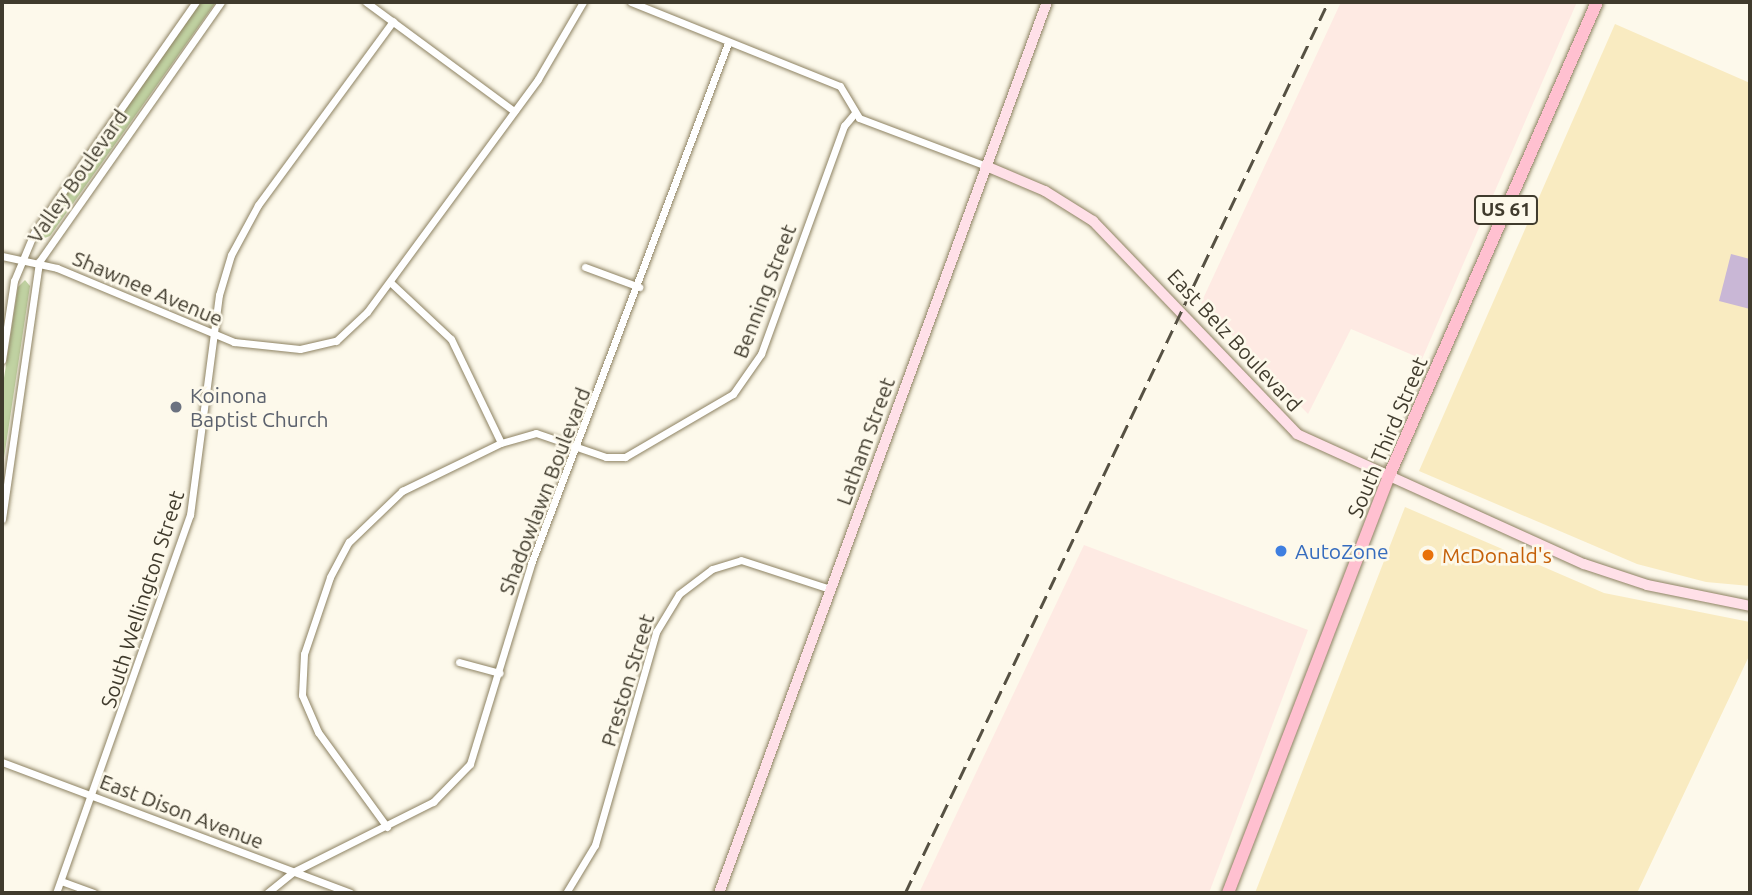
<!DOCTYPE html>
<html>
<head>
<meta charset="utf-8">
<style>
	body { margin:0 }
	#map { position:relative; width:1752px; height:895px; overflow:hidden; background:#fdf9eb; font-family:Ubuntu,sans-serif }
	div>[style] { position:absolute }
	.built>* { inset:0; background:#f9ebc1 }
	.industrial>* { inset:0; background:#feeae3 }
	.green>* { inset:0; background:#c0d2a2 }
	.building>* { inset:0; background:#c9b7d6 }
	.roads { filter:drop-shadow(0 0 2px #8d8262) drop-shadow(0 0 2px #8d8262) }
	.street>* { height:7px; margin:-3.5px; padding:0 3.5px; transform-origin:3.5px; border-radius:3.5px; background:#fff }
	.secondary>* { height:10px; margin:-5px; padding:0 5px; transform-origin:5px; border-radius:5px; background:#ffe0e8 }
	.primary>* { height:12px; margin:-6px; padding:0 6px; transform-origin:6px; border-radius:6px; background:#ffc0d0 }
	.rail>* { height:2.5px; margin-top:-1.25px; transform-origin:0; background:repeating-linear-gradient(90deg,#565143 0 14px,transparent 0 21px) }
	.dots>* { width:19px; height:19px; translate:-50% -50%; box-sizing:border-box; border:4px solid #fdf9eb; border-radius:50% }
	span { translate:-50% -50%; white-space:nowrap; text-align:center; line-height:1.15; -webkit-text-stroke:5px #fdf9eb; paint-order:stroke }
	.shield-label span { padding:2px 5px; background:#fdf9eb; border:2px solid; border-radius:5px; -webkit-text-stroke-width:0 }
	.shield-label { font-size:19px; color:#403b2d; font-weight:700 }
	.street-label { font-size:21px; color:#403b2d }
	.worship-label { font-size:21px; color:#5b616d }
	.left { translate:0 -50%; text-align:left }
	.shop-label { font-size:21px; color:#366cbe }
	.food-label { font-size:21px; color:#c56008 }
	.frame { position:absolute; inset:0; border:4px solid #403b2d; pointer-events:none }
</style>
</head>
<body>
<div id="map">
	<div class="built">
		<i style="clip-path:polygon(1615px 24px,1750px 83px,1750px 586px,1706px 582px,1637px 564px,1419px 471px)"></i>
		<i style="clip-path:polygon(1405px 507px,1604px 593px,1750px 622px,1750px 654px,1637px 893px,1255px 893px)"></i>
	</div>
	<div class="industrial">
		<i style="clip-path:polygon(1341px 2px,1577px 2px,1422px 359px,1351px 329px,1308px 414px,1201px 303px)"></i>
		<i style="clip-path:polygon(1084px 545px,1308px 630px,1209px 893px,919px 893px)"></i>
	</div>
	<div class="green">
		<i style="clip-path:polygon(201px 2px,216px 2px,50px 236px,42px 239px,39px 231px)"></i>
		<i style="clip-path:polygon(25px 280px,30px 286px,2px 471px,2px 391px,18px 287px)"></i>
	</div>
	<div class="building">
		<i style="clip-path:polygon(1731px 254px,1750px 259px,1750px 309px,1719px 301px)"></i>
	</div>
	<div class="roads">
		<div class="street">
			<i style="left:366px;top:2px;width:184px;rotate:36.4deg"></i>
			<i style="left:631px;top:2px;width:225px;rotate:21.9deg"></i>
			<i style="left:840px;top:86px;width:37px;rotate:59deg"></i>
			<i style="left:859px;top:118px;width:136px;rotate:20.7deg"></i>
			<i style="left:2px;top:256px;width:56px;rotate:12.3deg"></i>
			<i style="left:57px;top:268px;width:192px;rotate:22.7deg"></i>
			<i style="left:234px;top:342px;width:66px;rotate:6.1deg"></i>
			<i style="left:300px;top:349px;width:37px;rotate:-13deg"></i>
			<i style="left:336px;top:341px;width:42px;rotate:-43.1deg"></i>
			<i style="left:367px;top:312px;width:289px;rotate:-53.7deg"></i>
			<i style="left:538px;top:79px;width:89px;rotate:-59.7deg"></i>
			<i style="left:585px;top:267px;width:58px;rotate:20.3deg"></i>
			<i style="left:390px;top:282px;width:83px;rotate:43.1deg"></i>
			<i style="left:451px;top:339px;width:115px;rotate:64.3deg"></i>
			<i style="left:2px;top:360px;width:80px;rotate:-81.4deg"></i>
			<i style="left:14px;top:281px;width:52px;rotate:-67.4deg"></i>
			<i style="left:34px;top:233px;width:282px;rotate:-55deg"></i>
			<i style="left:2px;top:519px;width:260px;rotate:-81.8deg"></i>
			<i style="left:39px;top:262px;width:317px;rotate:-55deg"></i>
			<i style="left:459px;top:662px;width:42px;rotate:15deg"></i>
			<i style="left:2px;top:762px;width:372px;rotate:20.6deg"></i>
			<i style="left:387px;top:827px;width:117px;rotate:-126deg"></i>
			<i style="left:318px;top:732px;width:40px;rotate:-113.4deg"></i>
			<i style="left:302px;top:695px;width:41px;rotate:-87.2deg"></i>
			<i style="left:304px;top:654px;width:81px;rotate:-71.3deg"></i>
			<i style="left:330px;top:577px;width:40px;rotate:-62deg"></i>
			<i style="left:349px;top:542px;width:74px;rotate:-43.9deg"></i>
			<i style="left:402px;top:491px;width:110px;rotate:-25.9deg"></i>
			<i style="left:501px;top:443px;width:36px;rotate:-16deg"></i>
			<i style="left:536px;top:433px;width:74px;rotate:18.9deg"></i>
			<i style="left:606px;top:457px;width:19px"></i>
			<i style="left:625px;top:457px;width:125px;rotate:-30.3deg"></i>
			<i style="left:733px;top:394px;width:49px;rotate:-55deg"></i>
			<i style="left:761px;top:354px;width:243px;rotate:-70deg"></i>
			<i style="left:844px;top:126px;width:16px;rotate:-50deg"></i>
			<i style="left:61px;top:881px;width:35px;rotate:20deg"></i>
			<i style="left:56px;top:893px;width:401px;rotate:-70.5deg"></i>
			<i style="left:190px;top:515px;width:222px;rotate:-82.5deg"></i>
			<i style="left:219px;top:295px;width:42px;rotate:-73.3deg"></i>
			<i style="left:231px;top:255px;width:57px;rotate:-61.6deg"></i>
			<i style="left:258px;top:205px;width:228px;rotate:-53.7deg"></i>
			<i style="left:267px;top:893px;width:33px;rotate:-39deg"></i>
			<i style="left:293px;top:872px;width:157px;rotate:-26.6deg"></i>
			<i style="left:433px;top:802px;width:53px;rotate:-45.8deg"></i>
			<i style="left:470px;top:764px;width:209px;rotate:-73deg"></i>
			<i style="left:531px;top:564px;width:557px;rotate:-69.29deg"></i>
			<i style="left:566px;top:893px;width:56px;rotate:-58.9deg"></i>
			<i style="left:595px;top:845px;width:222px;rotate:-74deg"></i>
			<i style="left:656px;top:632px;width:44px;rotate:-58.8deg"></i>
			<i style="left:679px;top:594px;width:41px;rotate:-37.1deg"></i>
			<i style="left:712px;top:569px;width:30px;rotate:-17deg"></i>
			<i style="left:741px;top:560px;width:94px;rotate:18deg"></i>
		</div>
		<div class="secondary">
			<i style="left:986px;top:166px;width:64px;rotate:23deg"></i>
			<i style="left:1045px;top:191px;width:57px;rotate:32deg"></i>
			<i style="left:1093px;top:221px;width:295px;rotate:46.2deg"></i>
			<i style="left:1297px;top:434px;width:315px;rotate:24.4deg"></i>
			<i style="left:1584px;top:564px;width:66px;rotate:18.4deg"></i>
			<i style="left:1647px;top:585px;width:105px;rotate:11.5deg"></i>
			<i style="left:719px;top:893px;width:949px;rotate:-69.79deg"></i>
		</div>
		<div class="primary">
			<i style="left:1228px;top:893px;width:445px;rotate:-68.9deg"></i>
			<i style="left:1388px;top:478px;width:520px;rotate:-66.29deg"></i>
		</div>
	</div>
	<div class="rail">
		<i style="left:905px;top:893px;width:986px;rotate:-64.6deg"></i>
	</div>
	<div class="dots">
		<i style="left:176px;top:407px;background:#6b7280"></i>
		<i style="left:1281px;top:551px;background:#3f7fe0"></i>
		<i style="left:1428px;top:555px;background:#e8710a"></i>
	</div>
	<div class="shield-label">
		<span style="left:1506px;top:210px">US 61</span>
	</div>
	<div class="street-label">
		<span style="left:77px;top:176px;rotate:-55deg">Valley Boulevard</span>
		<span style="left:148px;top:288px;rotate:23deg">Shawnee Avenue</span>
		<span style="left:764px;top:291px;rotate:-69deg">Benning Street</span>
		<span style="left:1235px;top:340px;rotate:47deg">East Belz Boulevard</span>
		<span style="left:1387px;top:437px;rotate:-67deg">South Third Street</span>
		<span style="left:865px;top:441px;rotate:-70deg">Latham Street</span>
		<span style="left:544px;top:491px;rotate:-69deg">Shadowlawn Boulevard</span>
		<span style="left:142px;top:599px;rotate:-72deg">South Wellington Street</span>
		<span style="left:627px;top:680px;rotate:-73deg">Preston Street</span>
		<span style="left:182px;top:811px;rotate:21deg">East Dison Avenue</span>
	</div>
	<div class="worship-label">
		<span class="left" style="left:190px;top:407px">Koinona<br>Baptist Church</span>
	</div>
	<div class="shop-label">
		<span class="left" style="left:1295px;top:551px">AutoZone</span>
	</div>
	<div class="food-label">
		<span class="left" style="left:1442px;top:555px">McDonald's</span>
	</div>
	<div class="frame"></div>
</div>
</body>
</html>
